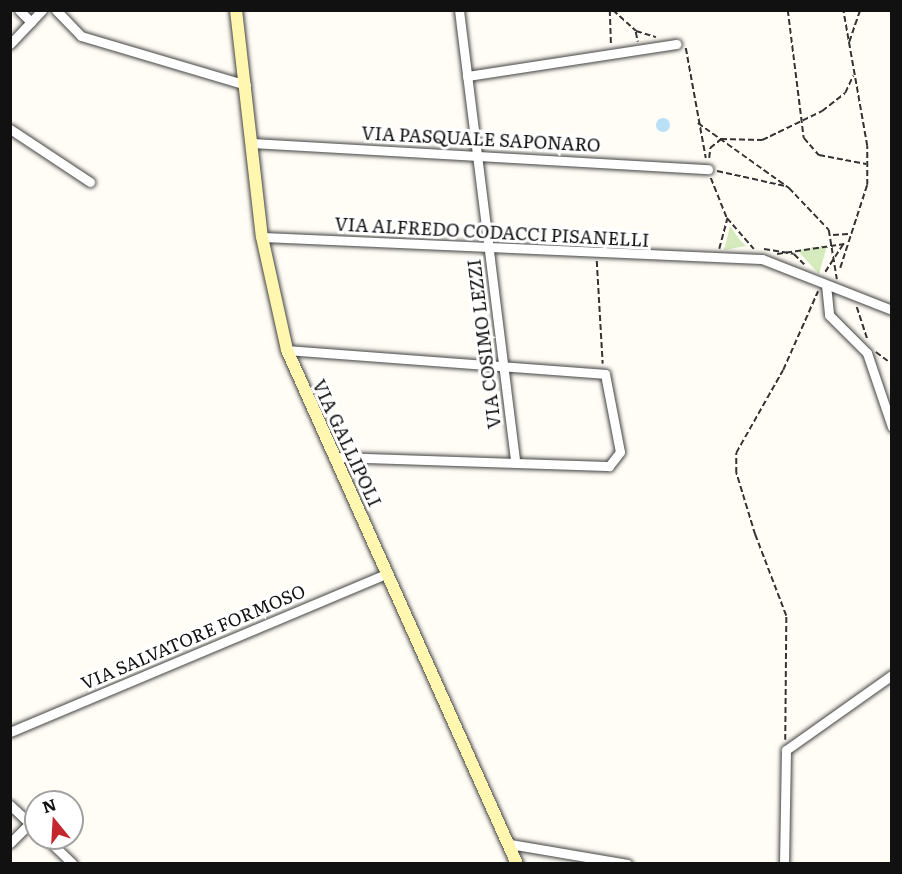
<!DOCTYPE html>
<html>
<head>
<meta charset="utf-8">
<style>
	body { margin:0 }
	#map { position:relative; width:902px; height:874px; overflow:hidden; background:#fffdf5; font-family:Literata,serif }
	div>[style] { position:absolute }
	.green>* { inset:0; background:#d5ebbd }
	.water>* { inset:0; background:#b9e0f7 }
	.round { border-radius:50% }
	.path>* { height:1.5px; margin-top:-0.75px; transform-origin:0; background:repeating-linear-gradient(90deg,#333 0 6px,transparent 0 9px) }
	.roads { filter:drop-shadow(0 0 2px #444) drop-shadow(0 0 2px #444) }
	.street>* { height:9px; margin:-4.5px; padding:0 4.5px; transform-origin:4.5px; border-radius:4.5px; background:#fff }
	.secondary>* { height:12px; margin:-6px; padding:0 6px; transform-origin:6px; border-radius:6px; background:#fff6b0 }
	span { translate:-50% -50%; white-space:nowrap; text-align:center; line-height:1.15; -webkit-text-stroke:6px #fff; paint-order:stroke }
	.street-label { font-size:18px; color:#111 }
	.frame { position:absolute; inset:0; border:12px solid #111; pointer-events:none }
	.north { position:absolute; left:24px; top:790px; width:60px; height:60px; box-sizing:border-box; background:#fff; border:2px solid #a0a0a0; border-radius:50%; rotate:342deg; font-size:16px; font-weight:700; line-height:24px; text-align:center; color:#111 }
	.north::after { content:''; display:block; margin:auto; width:21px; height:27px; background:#c4262e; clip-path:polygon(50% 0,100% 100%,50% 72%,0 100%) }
</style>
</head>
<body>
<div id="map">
	<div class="green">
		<i style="clip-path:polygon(730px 226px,740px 240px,746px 246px,724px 250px)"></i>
		<i style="clip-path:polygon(827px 246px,819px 274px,798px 251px,804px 249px)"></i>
	</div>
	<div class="water">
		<i class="round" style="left:656px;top:118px;width:14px;height:14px"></i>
	</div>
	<div class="path">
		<i style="left:610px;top:10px;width:36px;rotate:88deg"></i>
		<i style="left:613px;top:10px;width:31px;rotate:42deg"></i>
		<i style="left:636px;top:31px;width:21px;rotate:17deg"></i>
		<i style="left:788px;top:10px;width:129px;rotate:82.9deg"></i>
		<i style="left:804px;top:138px;width:23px;rotate:49deg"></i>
		<i style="left:819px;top:155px;width:48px;rotate:10.8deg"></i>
		<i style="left:636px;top:32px;width:10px;rotate:79deg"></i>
		<i style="left:849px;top:42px;width:34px;rotate:-71deg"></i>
		<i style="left:686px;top:48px;width:112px;rotate:79.7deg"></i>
		<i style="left:698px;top:123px;width:112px;rotate:35.5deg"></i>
		<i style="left:789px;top:188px;width:58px;rotate:46.4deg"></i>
		<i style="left:829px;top:230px;width:50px;rotate:80.7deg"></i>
		<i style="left:709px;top:158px;width:10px;rotate:-84deg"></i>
		<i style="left:710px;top:148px;width:14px;rotate:-39deg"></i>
		<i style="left:721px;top:139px;width:41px;rotate:1.4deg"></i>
		<i style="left:762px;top:140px;width:67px;rotate:-25.8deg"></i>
		<i style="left:822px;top:111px;width:29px;rotate:-38deg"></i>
		<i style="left:845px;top:93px;width:19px;rotate:-65deg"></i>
		<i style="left:717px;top:171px;width:70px;rotate:12.4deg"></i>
		<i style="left:711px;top:178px;width:43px;rotate:68.2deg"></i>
		<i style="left:727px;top:218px;width:41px;rotate:48.9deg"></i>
		<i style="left:833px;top:235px;width:15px;rotate:-4deg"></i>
		<i style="left:719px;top:249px;width:31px;rotate:-75deg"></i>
		<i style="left:764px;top:249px;width:30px;rotate:9deg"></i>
		<i style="left:794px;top:254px;width:16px;rotate:45deg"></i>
		<i style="left:777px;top:254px;width:68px;rotate:-8.5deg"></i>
		<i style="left:597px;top:261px;width:103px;rotate:86.7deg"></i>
		<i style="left:840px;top:268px;width:87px;rotate:-72deg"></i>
		<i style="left:867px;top:185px;width:39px;rotate:-90deg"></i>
		<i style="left:867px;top:146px;width:138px;rotate:-100deg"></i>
		<i style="left:825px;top:272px;width:33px;rotate:-57deg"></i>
		<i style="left:857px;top:307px;width:35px;rotate:72deg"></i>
		<i style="left:876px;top:352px;width:20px;rotate:37deg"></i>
		<i style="left:785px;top:740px;width:124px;rotate:-89.5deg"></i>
		<i style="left:786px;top:616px;width:87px;rotate:-110.9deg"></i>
		<i style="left:755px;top:535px;width:65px;rotate:-107deg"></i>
		<i style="left:736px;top:473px;width:20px;rotate:-90deg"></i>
		<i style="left:736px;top:453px;width:95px;rotate:-60.5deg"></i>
		<i style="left:783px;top:370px;width:86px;rotate:-66.1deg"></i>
	</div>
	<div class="roads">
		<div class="street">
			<i style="left:19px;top:10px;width:17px;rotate:45deg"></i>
			<i style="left:56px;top:10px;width:36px;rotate:46deg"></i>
			<i style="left:81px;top:36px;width:172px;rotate:16.5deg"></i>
			<i style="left:459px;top:10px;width:452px;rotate:82.9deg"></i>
			<i style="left:10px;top:44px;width:47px;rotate:-46.7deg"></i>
			<i style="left:467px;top:76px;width:212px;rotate:-8.7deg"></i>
			<i style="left:10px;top:129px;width:96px;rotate:33.5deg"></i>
			<i style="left:252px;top:143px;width:457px;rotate:3.3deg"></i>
			<i style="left:262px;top:237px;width:500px;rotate:2.52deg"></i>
			<i style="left:762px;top:259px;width:140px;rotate:21.4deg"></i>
			<i style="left:826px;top:285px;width:30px;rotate:84deg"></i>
			<i style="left:829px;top:315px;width:54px;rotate:45deg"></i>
			<i style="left:867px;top:353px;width:78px;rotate:71.3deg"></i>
			<i style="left:287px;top:350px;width:319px;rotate:4.3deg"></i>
			<i style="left:605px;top:374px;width:79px;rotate:79.1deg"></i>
			<i style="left:620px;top:452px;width:18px;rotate:128deg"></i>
			<i style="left:609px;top:466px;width:276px;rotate:-178.1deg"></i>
			<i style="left:10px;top:732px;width:410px;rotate:-22.8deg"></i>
			<i style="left:10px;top:805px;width:35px;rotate:43deg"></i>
			<i style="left:46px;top:838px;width:37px;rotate:44deg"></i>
			<i style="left:10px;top:843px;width:28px;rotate:-45deg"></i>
			<i style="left:510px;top:844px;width:119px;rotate:9.7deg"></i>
			<i style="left:784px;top:864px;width:114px;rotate:-89deg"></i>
			<i style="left:786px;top:750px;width:130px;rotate:-35.3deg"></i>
		</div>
		<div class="secondary">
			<i style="left:236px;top:10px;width:228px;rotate:83.5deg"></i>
			<i style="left:262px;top:237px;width:116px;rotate:77.5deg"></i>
			<i style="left:287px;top:350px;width:563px;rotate:65.89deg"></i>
		</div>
	</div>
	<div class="street-label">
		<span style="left:481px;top:139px;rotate:3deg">VIA PASQUALE SAPONARO</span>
		<span style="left:492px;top:232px;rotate:3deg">VIA ALFREDO CODACCI PISANELLI</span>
		<span style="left:484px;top:344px;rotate:-97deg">VIA COSIMO LEZZI</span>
		<span style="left:347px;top:443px;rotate:65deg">VIA GALLIPOLI</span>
		<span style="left:193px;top:637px;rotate:-23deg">VIA SALVATORE FORMOSO</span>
	</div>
	<div class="frame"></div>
	<div class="north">N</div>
</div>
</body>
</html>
